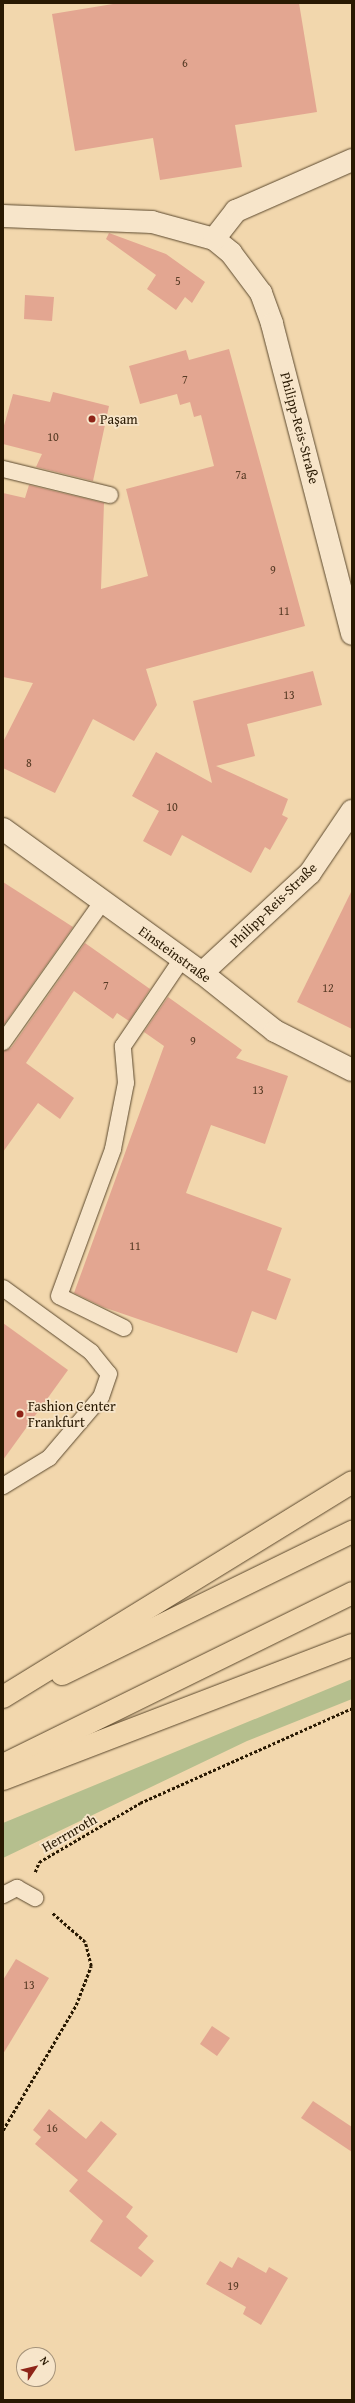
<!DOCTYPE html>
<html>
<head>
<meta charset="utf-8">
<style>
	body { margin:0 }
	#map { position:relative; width:355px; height:2403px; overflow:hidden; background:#f2d7ad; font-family:"Gentium Book Plus",serif }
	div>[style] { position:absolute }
	.green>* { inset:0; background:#b5bf8e }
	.building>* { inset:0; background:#e3a691 }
	.path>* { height:2.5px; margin-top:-1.25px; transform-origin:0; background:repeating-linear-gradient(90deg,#291902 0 3px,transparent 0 5px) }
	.roads { filter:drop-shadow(0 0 1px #5b482d) drop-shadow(0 0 1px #5b482d) }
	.service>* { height:16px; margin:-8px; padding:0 8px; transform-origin:8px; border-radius:8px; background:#f7e5ca }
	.minor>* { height:22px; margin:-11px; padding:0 11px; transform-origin:11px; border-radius:11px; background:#f7e5ca }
	.motorway>* { height:22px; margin:-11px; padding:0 11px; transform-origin:11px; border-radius:11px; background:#f2d7ad }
	.dots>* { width:11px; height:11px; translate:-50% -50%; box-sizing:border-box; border:2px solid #f7e5ca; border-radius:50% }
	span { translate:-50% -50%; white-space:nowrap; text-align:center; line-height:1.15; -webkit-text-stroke:3.5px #f7e5ca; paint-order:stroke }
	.number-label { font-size:12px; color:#583c26 }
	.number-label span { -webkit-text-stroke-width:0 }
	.poi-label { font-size:14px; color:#291902 }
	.left { translate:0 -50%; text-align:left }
	.street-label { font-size:14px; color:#291902 }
	.frame { position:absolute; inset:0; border:4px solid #291902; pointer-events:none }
	.north { position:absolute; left:16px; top:2347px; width:40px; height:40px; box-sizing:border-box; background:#f7e5ca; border:1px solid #a5937a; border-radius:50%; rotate:55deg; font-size:11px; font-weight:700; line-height:16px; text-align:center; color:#291902 }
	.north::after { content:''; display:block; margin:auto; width:14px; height:18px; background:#8f2418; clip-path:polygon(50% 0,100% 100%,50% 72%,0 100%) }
</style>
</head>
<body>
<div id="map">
	<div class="green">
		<i style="clip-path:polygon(352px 1679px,352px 1699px,247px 1741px,3px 1858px,3px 1823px)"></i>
	</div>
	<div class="building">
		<i style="clip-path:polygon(119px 3px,299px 3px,317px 112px,235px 125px,242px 167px,160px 180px,153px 138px,75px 151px,52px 14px)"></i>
		<i style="clip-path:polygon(109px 233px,166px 254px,205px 282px,192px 303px,185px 297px,176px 310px,147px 289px,156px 275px,106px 239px)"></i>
		<i style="clip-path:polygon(25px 295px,54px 297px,52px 321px,24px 319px)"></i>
		<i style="clip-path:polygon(229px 349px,305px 626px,146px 669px,157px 705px,134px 741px,93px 719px,55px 793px,3px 768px,3px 742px,33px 683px,3px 677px,3px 493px,25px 498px,29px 485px,104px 503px,101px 589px,148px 576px,126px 489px,214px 466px,201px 415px,194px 417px,190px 402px,180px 405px,177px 394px,140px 404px,129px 366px,186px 350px,189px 360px)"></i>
		<i style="clip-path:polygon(53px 392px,109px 406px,93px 481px,36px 467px,42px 454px,3px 444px,3px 429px,13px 394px,50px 402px)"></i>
		<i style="clip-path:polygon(313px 671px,322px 705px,247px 724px,255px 756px,216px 766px,288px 799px,282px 815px,288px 818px,270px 850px,265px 847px,251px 873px,182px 835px,171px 856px,143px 841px,159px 811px,132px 796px,156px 752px,212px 783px,193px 701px)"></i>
		<i style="clip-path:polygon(3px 882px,73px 927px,3px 1026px)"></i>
		<i style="clip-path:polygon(352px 890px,352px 1029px,297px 1002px)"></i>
		<i style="clip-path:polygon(85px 943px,150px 989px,129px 1021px,117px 1013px,113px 1019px,74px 991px,26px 1063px,74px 1098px,60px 1119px,38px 1103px,3px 1152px,3px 1051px,11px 1048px)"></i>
		<i style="clip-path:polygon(168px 997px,242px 1050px,236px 1058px,288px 1076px,265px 1144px,211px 1125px,186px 1193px,282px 1228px,267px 1270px,291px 1279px,276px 1320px,252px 1311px,237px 1353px,103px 1307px,74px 1293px,164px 1046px,144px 1032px)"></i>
		<i style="clip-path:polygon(3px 1323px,68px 1370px,3px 1460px)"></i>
		<i style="clip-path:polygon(16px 1959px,49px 1978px,3px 2054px,3px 1980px)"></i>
		<i style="clip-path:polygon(212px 2026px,230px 2038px,217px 2056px,200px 2044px)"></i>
		<i style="clip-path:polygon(313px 2101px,352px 2127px,352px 2152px,301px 2118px)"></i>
		<i style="clip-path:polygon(49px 2109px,86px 2139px,101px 2121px,117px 2134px,87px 2171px,133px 2207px,126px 2217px,148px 2236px,138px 2248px,154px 2261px,141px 2277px,90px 2241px,103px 2221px,69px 2191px,78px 2180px,35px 2144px,41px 2137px,33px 2130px)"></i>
		<i style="clip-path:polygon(238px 2257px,266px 2273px,269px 2267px,288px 2278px,261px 2325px,243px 2314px,246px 2307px,206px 2284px,220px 2261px,232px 2268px)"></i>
	</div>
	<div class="path">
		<i style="left:35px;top:1872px;width:11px;rotate:-68deg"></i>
		<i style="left:39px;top:1862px;width:117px;rotate:-30.3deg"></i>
		<i style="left:140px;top:1803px;width:232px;rotate:-24.1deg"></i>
		<i style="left:3px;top:2130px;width:145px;rotate:-59.7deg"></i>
		<i style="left:76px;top:2005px;width:42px;rotate:-69deg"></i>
		<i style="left:91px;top:1966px;width:25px;rotate:-104deg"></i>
		<i style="left:85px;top:1942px;width:45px;rotate:-138.6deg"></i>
	</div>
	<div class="roads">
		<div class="service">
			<i style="left:3px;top:469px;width:110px;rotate:13.7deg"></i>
			<i style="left:3px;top:1042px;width:173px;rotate:-54.7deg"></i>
			<i style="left:3px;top:1288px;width:109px;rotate:36deg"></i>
			<i style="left:91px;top:1352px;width:28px;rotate:51deg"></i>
			<i style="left:109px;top:1374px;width:24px;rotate:109deg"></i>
			<i style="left:101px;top:1397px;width:80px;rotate:130.4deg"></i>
			<i style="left:49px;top:1458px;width:54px;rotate:148.7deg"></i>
			<i style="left:124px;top:1328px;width:72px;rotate:-153.8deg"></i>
			<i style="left:59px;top:1296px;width:157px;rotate:-69.8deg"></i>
			<i style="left:113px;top:1149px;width:67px;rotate:-78.9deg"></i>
			<i style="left:126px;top:1083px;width:37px;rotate:-95deg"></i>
			<i style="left:123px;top:1046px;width:105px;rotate:-55.9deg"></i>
			<i style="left:3px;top:1895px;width:16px;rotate:-27deg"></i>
			<i style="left:17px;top:1888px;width:21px;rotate:29deg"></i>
		</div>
		<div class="minor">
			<i style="left:3px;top:216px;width:149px;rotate:2.3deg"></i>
			<i style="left:152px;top:222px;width:64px;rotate:15.3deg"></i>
			<i style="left:214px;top:239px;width:22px;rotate:39deg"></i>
			<i style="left:231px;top:253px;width:50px;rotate:53.1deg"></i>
			<i style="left:261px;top:293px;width:33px;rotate:70deg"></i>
			<i style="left:272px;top:324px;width:320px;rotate:75.5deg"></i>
			<i style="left:214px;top:239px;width:36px;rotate:-52deg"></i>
			<i style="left:236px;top:211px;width:127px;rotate:-23.7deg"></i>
			<i style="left:3px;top:829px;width:246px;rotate:35.9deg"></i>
			<i style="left:202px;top:973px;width:93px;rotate:38.5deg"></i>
			<i style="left:275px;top:1031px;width:86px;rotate:26.9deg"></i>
			<i style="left:202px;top:973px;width:147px;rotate:-42.8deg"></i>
			<i style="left:310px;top:873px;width:75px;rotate:-55.9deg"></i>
		</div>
		<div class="motorway">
			<i style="left:62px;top:1674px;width:323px;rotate:-26.1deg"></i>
			<i style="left:3px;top:1697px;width:410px;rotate:-31.6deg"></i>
			<i style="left:3px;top:1765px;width:389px;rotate:-26.2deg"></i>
			<i style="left:3px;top:1779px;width:374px;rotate:-21deg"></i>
		</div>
	</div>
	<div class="dots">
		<i style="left:92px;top:419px;background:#8f2418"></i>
		<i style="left:20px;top:1414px;background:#8f2418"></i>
	</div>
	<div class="number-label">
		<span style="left:185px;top:63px">6</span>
		<span style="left:178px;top:281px">5</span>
		<span style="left:185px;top:380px">7</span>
		<span style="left:53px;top:437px">10</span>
		<span style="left:241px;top:475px">7a</span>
		<span style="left:273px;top:570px">9</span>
		<span style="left:284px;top:611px">11</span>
		<span style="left:289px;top:695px">13</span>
		<span style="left:29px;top:763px">8</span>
		<span style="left:172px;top:807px">10</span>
		<span style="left:106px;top:986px">7</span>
		<span style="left:328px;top:988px">12</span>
		<span style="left:193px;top:1041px">9</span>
		<span style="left:258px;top:1090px">13</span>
		<span style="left:135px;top:1246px">11</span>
		<span style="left:29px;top:1985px">13</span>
		<span style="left:52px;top:2128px">16</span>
		<span style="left:233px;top:2286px">19</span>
	</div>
	<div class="poi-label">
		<span class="left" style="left:100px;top:419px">Paşam</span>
		<span class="left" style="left:28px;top:1414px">Fashion Center<br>Frankfurt</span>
	</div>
	<div class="street-label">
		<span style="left:300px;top:428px;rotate:75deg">Philipp-Reis-Straße</span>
		<span style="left:273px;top:905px;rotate:-44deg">Philipp-Reis-Straße</span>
		<span style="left:175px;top:954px;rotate:36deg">Einsteinstraße</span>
		<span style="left:69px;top:1833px;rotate:-30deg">Herrnroth</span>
	</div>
	<div class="frame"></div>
	<div class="north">N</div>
</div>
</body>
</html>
